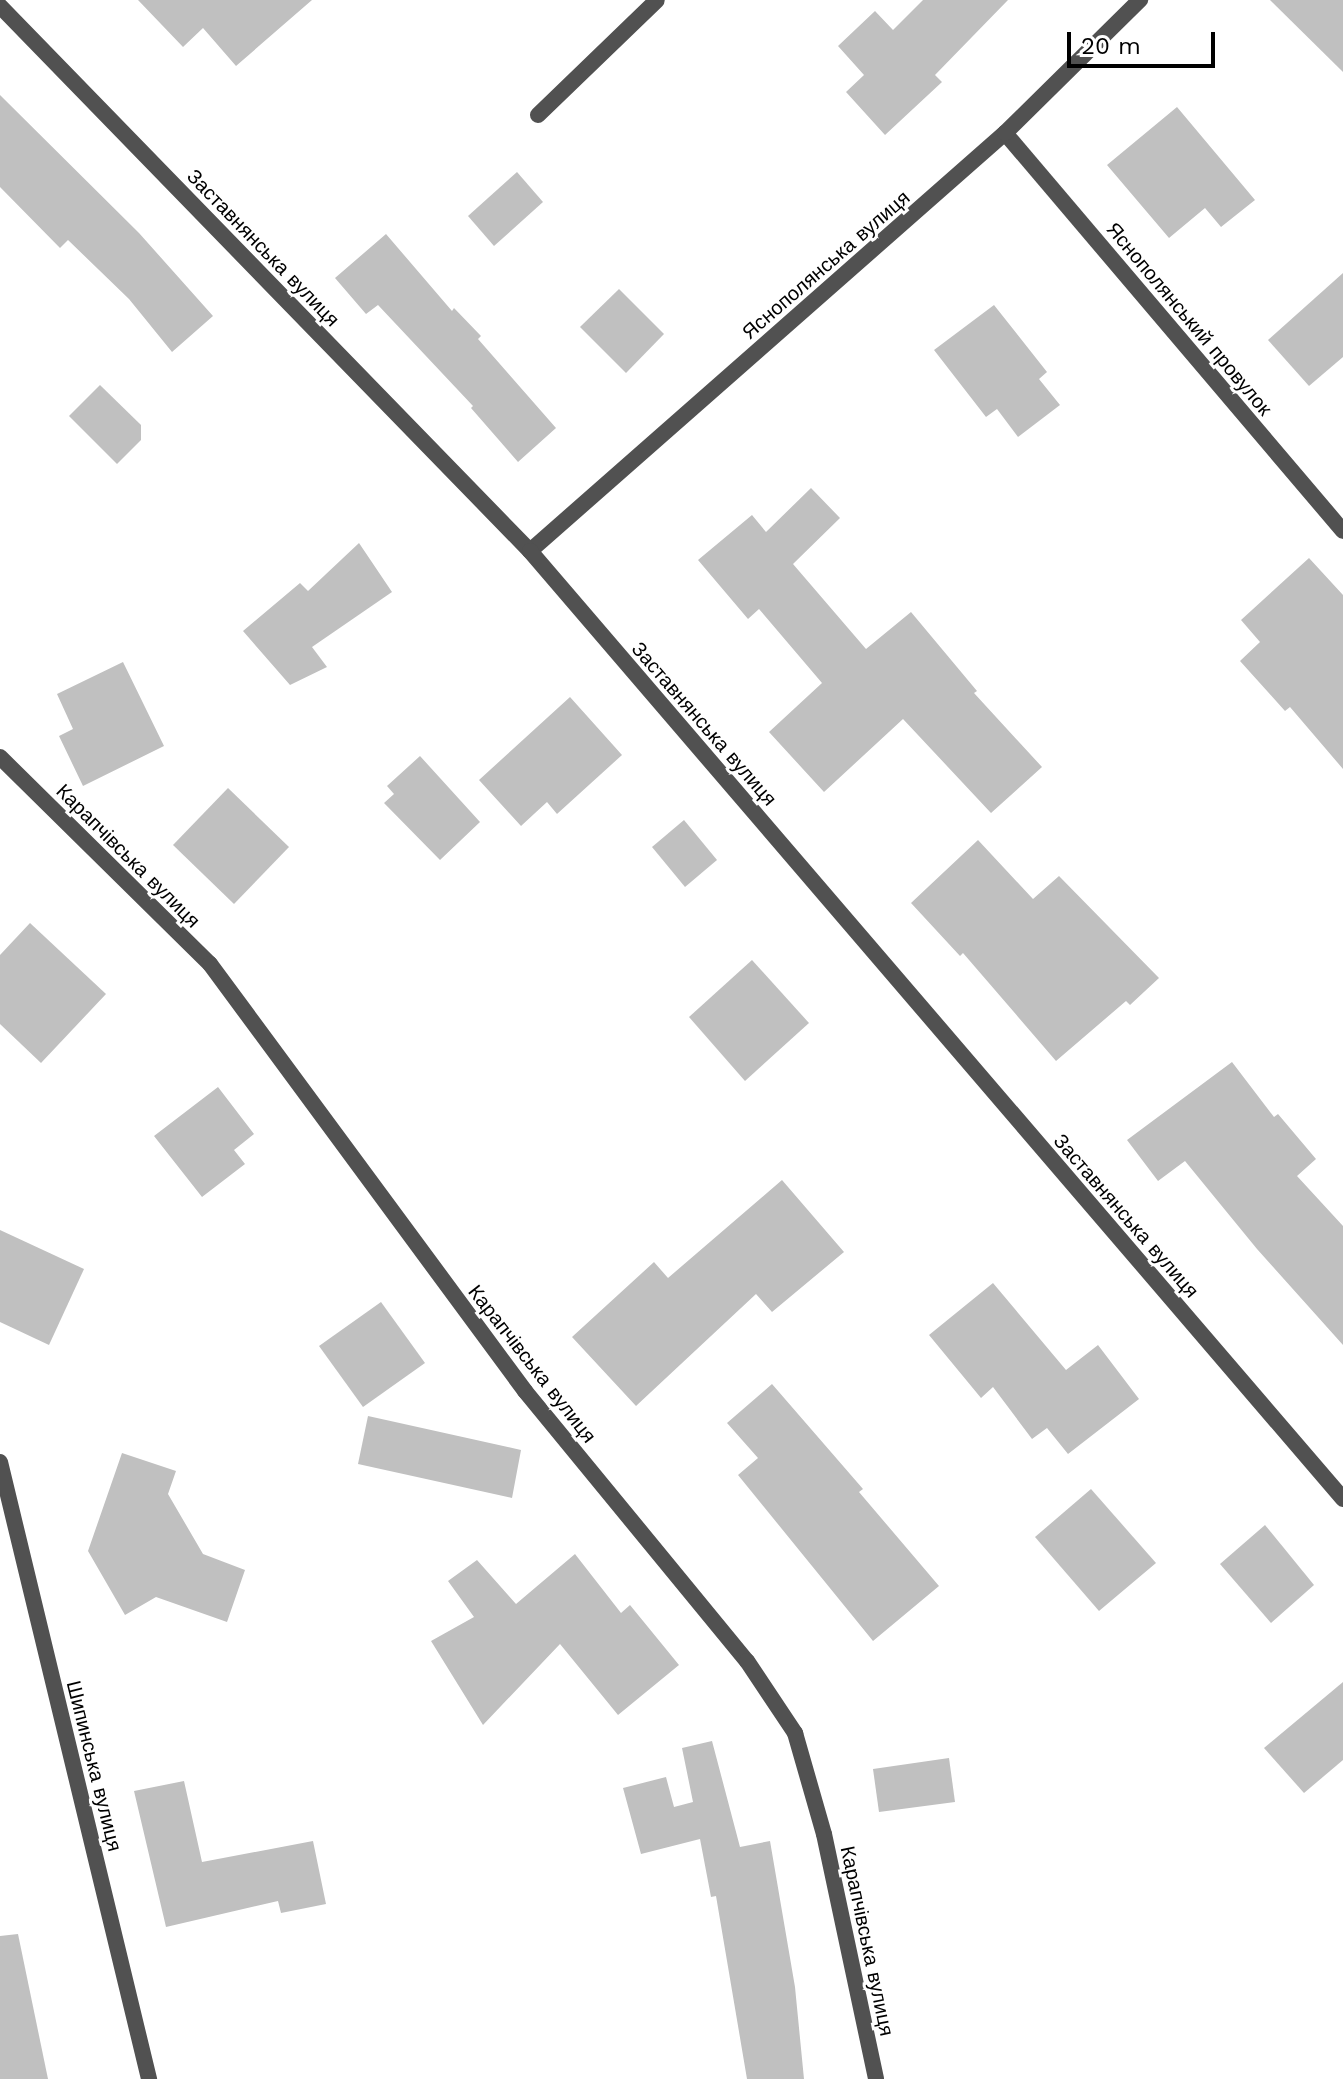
<!DOCTYPE html>
<html>
<head>
<meta charset="utf-8">
<style>
	body { margin:0 }
	#map { position:relative; width:1343px; height:2079px; overflow:hidden; background:#fff; font-family:"Work Sans",sans-serif }
	div>[style] { position:absolute }
	.building>* { inset:0; background:#c0c0c0 }
	.minor>* { height:16px; margin:-8px; padding:0 8px; transform-origin:8px; border-radius:8px; background:#515151 }
	.tertiary>* { height:16px; margin:-8px; padding:0 8px; transform-origin:8px; border-radius:8px; background:#515151 }
	span { translate:-50% -50%; white-space:nowrap; text-align:center; line-height:1.15; -webkit-text-stroke:6px #fff; paint-order:stroke }
	.street-label { font-size:20px; color:#000 }
	.scale { position:absolute; left:1067px; top:32px; width:148px; height:36px; box-sizing:border-box; border:4px solid #000; border-top:0; padding-left:10px; font-size:24px; line-height:28px; white-space:nowrap; color:#000; -webkit-text-stroke:6px #fff; paint-order:stroke }
</style>
</head>
<body>
<div id="map">
	<div class="building">
		<i style="clip-path:polygon(138px 0,312px 0,236px 66px,203px 28px,183px 47px)"></i>
		<i style="clip-path:polygon(923px 0,1008px 0,935px 75px,942px 82px,885px 135px,846px 92px,864px 75px,838px 46px,875px 11px,893px 30px)"></i>
		<i style="clip-path:polygon(1270px 0,1343px 0,1343px 72px)"></i>
		<i style="clip-path:polygon(0 95px,139px 233px,213px 316px,172px 352px,129px 299px,68px 240px,60px 248px,0 187px)"></i>
		<i style="clip-path:polygon(1177px 107px,1255px 200px,1221px 227px,1205px 208px,1169px 238px,1107px 165px)"></i>
		<i style="clip-path:polygon(517px 172px,543px 202px,494px 246px,468px 216px)"></i>
		<i style="clip-path:polygon(386px 234px,452px 311px,454px 308px,481px 336px,478px 339px,556px 428px,518px 462px,471px 408px,473px 406px,378px 305px,366px 314px,335px 278px)"></i>
		<i style="clip-path:polygon(1343px 273px,1343px 357px,1309px 386px,1268px 340px)"></i>
		<i style="clip-path:polygon(619px 289px,664px 334px,626px 373px,580px 327px)"></i>
		<i style="clip-path:polygon(994px 305px,1047px 372px,1039px 379px,1060px 405px,1018px 437px,997px 409px,986px 417px,934px 350px)"></i>
		<i style="clip-path:polygon(100px 385px,141px 425px,141px 440px,117px 464px,69px 416px)"></i>
		<i style="clip-path:polygon(811px 488px,840px 518px,793px 564px,866px 649px,911px 612px,977px 691px,974px 693px,1042px 767px,991px 813px,903px 719px,824px 792px,769px 732px,822px 683px,759px 609px,748px 619px,698px 560px,752px 515px,766px 532px)"></i>
		<i style="clip-path:polygon(359px 543px,392px 592px,312px 647px,327px 667px,290px 685px,243px 631px,300px 583px,308px 591px)"></i>
		<i style="clip-path:polygon(1309px 558px,1343px 595px,1343px 769px,1290px 707px,1285px 711px,1240px 661px,1260px 642px,1241px 620px)"></i>
		<i style="clip-path:polygon(123px 662px,164px 746px,83px 786px,59px 736px,73px 729px,57px 694px)"></i>
		<i style="clip-path:polygon(570px 697px,622px 755px,557px 814px,547px 802px,521px 826px,479px 780px)"></i>
		<i style="clip-path:polygon(420px 756px,480px 822px,440px 860px,384px 803px,394px 794px,387px 786px)"></i>
		<i style="clip-path:polygon(228px 788px,289px 847px,234px 904px,173px 845px)"></i>
		<i style="clip-path:polygon(684px 820px,717px 860px,685px 887px,652px 847px)"></i>
		<i style="clip-path:polygon(978px 840px,1033px 899px,1059px 876px,1159px 978px,1130px 1005px,1126px 1001px,1056px 1061px,963px 953px,960px 956px,911px 903px)"></i>
		<i style="clip-path:polygon(30px 923px,106px 994px,41px 1063px,0 1024px,0 955px)"></i>
		<i style="clip-path:polygon(752px 960px,809px 1023px,745px 1081px,689px 1017px)"></i>
		<i style="clip-path:polygon(1232px 1062px,1274px 1117px,1278px 1114px,1316px 1159px,1297px 1176px,1343px 1226px,1343px 1345px,1257px 1249px,1185px 1161px,1158px 1181px,1127px 1140px)"></i>
		<i style="clip-path:polygon(218px 1087px,254px 1134px,234px 1150px,245px 1164px,202px 1197px,154px 1136px)"></i>
		<i style="clip-path:polygon(782px 1180px,844px 1252px,772px 1312px,756px 1294px,636px 1406px,572px 1337px,654px 1262px,668px 1278px)"></i>
		<i style="clip-path:polygon(0 1230px,84px 1269px,49px 1345px,0 1322px)"></i>
		<i style="clip-path:polygon(993px 1283px,1066px 1370px,1098px 1345px,1139px 1399px,1068px 1454px,1047px 1428px,1032px 1439px,993px 1387px,981px 1398px,929px 1335px)"></i>
		<i style="clip-path:polygon(381px 1302px,425px 1363px,363px 1407px,319px 1346px)"></i>
		<i style="clip-path:polygon(772px 1384px,863px 1489px,859px 1492px,939px 1586px,873px 1641px,738px 1475px,758px 1458px,727px 1423px)"></i>
		<i style="clip-path:polygon(368px 1416px,521px 1450px,512px 1498px,358px 1464px)"></i>
		<i style="clip-path:polygon(122px 1453px,176px 1471px,168px 1494px,203px 1554px,245px 1570px,227px 1622px,156px 1597px,125px 1615px,88px 1551px)"></i>
		<i style="clip-path:polygon(1091px 1489px,1156px 1563px,1099px 1611px,1035px 1537px)"></i>
		<i style="clip-path:polygon(1265px 1525px,1314px 1585px,1271px 1623px,1220px 1564px)"></i>
		<i style="clip-path:polygon(575px 1554px,621px 1613px,630px 1605px,679px 1665px,618px 1715px,560px 1644px,483px 1725px,431px 1641px,474px 1617px,448px 1581px,477px 1560px,516px 1604px)"></i>
		<i style="clip-path:polygon(1343px 1682px,1343px 1760px,1304px 1793px,1264px 1748px)"></i>
		<i style="clip-path:polygon(712px 1741px,740px 1847px,770px 1841px,795px 1987px,804px 2079px,747px 2079px,716px 1896px,711px 1897px,700px 1839px,641px 1854px,623px 1788px,666px 1777px,674px 1807px,693px 1802px,682px 1748px)"></i>
		<i style="clip-path:polygon(949px 1758px,955px 1802px,879px 1812px,873px 1769px)"></i>
		<i style="clip-path:polygon(184px 1781px,202px 1862px,313px 1841px,326px 1904px,281px 1913px,278px 1901px,166px 1927px,134px 1791px)"></i>
		<i style="clip-path:polygon(18px 1934px,48px 2079px,0 2079px,0 1936px)"></i>
	</div>
	<div class="minor">
		<i style="left:538px;top:115px;width:165px;rotate:-44deg"></i>
		<i style="left:1005px;top:133px;width:522px;rotate:49.66deg"></i>
		<i style="left:530px;top:551px;width:633px;rotate:-41.35deg"></i>
		<i style="left:1005px;top:133px;width:190px;rotate:-44.6deg"></i>
		<i style="left:0;top:757px;width:295px;rotate:44.6deg"></i>
		<i style="left:210px;top:964px;width:531px;rotate:53.58deg"></i>
		<i style="left:525px;top:1391px;width:350px;rotate:50.6deg"></i>
		<i style="left:747px;top:1661px;width:87px;rotate:56.3deg"></i>
		<i style="left:795px;top:1733px;width:105px;rotate:74deg"></i>
		<i style="left:824px;top:1834px;width:250px;rotate:78deg"></i>
		<i style="left:0;top:1462px;width:635px;rotate:76.42deg"></i>
	</div>
	<div class="tertiary">
		<i style="left:0;top:6px;width:760px;rotate:45.8deg"></i>
		<i style="left:530px;top:551px;width:1249px;rotate:49.38deg"></i>
	</div>
	<div class="street-label">
		<span style="left:263px;top:248px;rotate:46deg">Заставнянська вулиця</span>
		<span style="left:826px;top:265px;rotate:-41deg">Яснополянська вулиця</span>
		<span style="left:1189px;top:319px;rotate:50deg">Яснополянський провулок</span>
		<span style="left:704px;top:724px;rotate:49deg">Заставнянська вулиця</span>
		<span style="left:128px;top:856px;rotate:45deg">Карапчівська вулиця</span>
		<span style="left:1126px;top:1216px;rotate:49deg">Заставнянська вулиця</span>
		<span style="left:532px;top:1364px;rotate:52deg">Карапчівська вулиця</span>
		<span style="left:94px;top:1766px;rotate:76deg">Шипинська вулиця</span>
		<span style="left:867px;top:1941px;rotate:78deg">Карапчівська вулиця</span>
	</div>
	<div class="scale">20 m</div>
</div>
</body>
</html>
